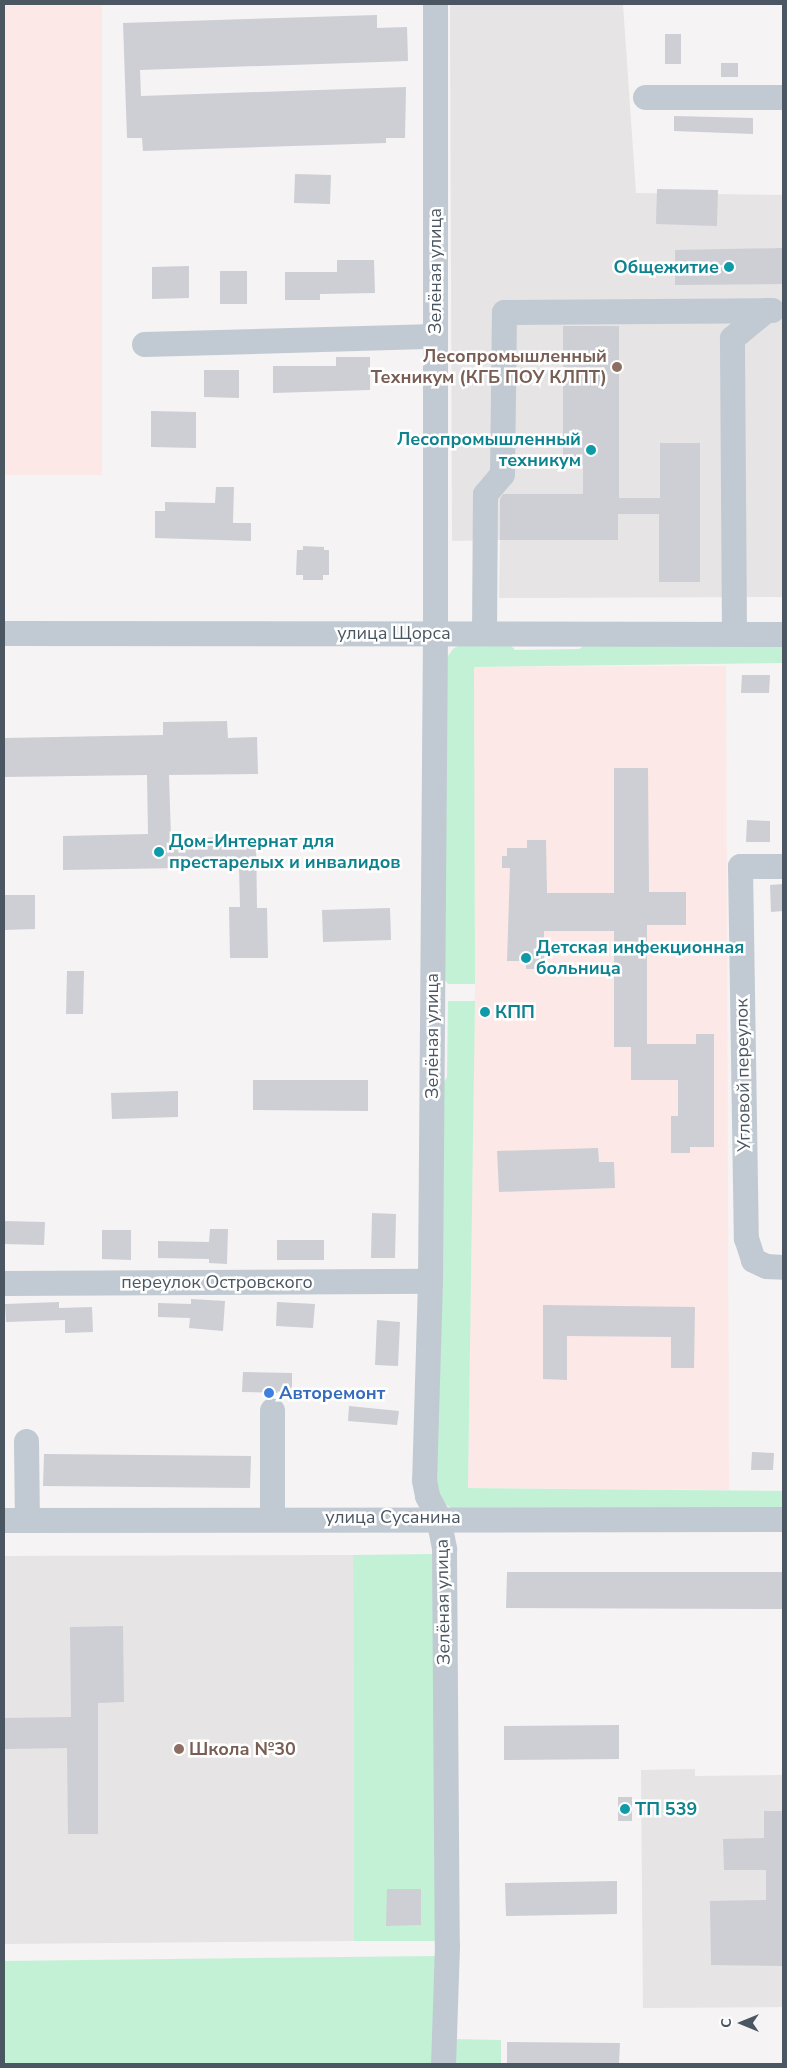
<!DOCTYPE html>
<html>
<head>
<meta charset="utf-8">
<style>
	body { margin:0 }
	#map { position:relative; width:787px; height:2068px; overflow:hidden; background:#f5f3f3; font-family:"Nunito Sans",sans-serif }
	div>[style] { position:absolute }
	.education>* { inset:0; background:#e6e4e5 }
	.medical>* { inset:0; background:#fce8e6 }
	.green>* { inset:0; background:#c3f1d5 }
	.building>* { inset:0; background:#cdcfd5 }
	.minor>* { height:25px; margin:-12.5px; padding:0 12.5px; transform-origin:12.5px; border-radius:12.5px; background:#c1cad2 }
	.dots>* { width:14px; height:14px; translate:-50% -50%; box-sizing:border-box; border:2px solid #fff; border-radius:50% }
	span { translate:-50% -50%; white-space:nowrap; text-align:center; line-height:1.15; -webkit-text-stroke:5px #fff; paint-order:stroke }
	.culture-label { font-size:18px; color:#0d838f; font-weight:700 }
	.right { translate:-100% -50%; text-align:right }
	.left { translate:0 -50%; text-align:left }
	.street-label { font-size:18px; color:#4a5661 }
	.education-label { font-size:18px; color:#785e54; font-weight:700 }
	.shop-label { font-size:18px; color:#366cbe; font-weight:700 }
	.frame { position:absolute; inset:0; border:5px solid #4a5661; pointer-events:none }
	.north { position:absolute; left:717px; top:1998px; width:50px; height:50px; -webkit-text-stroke:4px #fff; paint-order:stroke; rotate:270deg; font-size:14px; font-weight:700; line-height:20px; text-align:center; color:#4a5661 }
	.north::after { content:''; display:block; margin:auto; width:18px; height:22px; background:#4a5661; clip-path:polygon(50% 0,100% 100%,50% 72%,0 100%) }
</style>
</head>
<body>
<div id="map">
	<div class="education">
		<i style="clip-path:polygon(450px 4px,623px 4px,636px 193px,783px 195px,783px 597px,499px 598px,500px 540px,452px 541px)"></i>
		<i style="clip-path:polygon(353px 1555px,354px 1941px,4px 1944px,4px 1556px)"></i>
		<i style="clip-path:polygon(695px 1769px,695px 1776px,783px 1775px,783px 2007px,643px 2008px,641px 1770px)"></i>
	</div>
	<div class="medical">
		<i style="clip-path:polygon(4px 4px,102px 4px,102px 475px,4px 475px)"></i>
		<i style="clip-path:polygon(726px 666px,729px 1490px,468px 1488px,475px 991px,474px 667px)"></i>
	</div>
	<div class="green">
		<i style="clip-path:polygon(592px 640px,783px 641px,783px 663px,474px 667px,475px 984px,448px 984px,440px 973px,446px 659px,453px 649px,466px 641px,507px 641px,515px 650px,579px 649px)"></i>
		<i style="clip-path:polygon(448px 1001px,475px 1001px,468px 1488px,783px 1491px,783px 1510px,451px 1508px,441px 1501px,432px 1480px,439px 1090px,447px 1077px)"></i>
		<i style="clip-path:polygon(434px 1554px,436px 1941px,354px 1941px,353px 1555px)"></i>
		<i style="clip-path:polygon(436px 1956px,436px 2064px,4px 2064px,4px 1961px)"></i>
		<i style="clip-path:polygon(452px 2039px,501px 2040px,501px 2064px,452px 2064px)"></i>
	</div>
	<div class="building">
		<i style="clip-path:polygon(377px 15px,377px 28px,407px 27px,408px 61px,140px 70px,141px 96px,406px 87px,405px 138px,386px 138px,386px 143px,143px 151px,142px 138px,127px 138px,123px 23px)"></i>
		<i style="clip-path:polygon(665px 34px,681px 34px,681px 64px,665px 64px)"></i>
		<i style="clip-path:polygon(721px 63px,738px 63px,738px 77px,721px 77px)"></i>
		<i style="clip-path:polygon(674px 116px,753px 118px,753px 134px,674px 131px)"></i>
		<i style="clip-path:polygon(295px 174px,331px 175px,330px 204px,294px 203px)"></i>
		<i style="clip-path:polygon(657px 189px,718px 190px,717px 226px,656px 224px)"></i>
		<i style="clip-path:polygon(783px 248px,783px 284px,675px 285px,675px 250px)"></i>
		<i style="clip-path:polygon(337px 260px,374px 260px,375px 293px,320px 294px,320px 300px,285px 300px,285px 272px,337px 272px)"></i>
		<i style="clip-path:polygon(189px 266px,189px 298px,152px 299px,152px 267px)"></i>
		<i style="clip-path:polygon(220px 271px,247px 271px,247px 304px,220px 304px)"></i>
		<i style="clip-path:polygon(563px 326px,619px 326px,619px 498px,660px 498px,660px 443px,700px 443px,700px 582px,659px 582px,659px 514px,618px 514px,618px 540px,500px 540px,500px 499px,503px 494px,583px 494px,583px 465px,563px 465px)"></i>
		<i style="clip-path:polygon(336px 357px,370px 357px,370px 390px,273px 393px,273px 366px,336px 366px)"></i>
		<i style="clip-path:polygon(204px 370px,239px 370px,239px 398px,204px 397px)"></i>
		<i style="clip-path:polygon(151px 411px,196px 412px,196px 448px,151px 447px)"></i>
		<i style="clip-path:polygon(216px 487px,234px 487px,233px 523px,251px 523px,251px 541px,155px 538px,155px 511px,165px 511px,165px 502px,215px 503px)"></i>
		<i style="clip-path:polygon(303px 546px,324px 547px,324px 550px,329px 550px,329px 575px,323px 575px,323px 580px,303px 580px,303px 575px,296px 575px,297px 550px,303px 550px)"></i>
		<i style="clip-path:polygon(742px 675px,770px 675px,769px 693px,741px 693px)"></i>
		<i style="clip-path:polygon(227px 721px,228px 738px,257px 737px,258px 774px,169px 775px,171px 838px,256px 837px,257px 908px,267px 908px,268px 958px,230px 958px,229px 907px,240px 907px,239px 867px,63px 870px,63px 836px,148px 834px,147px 775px,4px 777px,4px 738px,163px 735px,163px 722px)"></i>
		<i style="clip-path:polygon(614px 768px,648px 768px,649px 892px,686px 892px,686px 925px,647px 925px,647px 1044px,696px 1044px,696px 1034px,714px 1034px,714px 1147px,690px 1147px,690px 1153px,671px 1153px,671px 1116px,678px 1116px,678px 1080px,631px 1080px,631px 1047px,614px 1047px,614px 931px,544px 931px,544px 969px,526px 969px,526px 961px,507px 961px,510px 868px,502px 868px,502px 856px,507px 856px,507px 848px,527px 848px,527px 840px,546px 840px,547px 893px,614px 893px)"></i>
		<i style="clip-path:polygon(747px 820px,770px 821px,770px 842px,746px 842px)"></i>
		<i style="clip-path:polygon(783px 884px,783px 911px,771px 912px,770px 885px)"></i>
		<i style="clip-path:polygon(4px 895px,35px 895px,35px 929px,4px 930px)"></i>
		<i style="clip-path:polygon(390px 908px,391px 940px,323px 942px,322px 910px)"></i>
		<i style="clip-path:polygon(67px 971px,84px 971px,83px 1014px,66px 1014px)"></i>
		<i style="clip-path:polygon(253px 1080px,368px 1080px,368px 1111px,253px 1110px)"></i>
		<i style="clip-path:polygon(178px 1091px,178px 1117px,112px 1119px,111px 1093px)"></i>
		<i style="clip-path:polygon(598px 1148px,599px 1162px,614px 1162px,615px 1188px,499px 1192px,497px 1151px)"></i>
		<i style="clip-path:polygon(372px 1213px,396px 1214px,395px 1258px,371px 1258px)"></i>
		<i style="clip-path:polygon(4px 1221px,45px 1222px,44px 1245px,4px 1244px)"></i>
		<i style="clip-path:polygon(210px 1229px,228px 1229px,227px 1264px,209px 1263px,209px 1259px,158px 1258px,158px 1241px,209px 1242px)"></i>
		<i style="clip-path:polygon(102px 1230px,131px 1230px,131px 1260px,102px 1259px)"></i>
		<i style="clip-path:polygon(277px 1240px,324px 1240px,324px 1260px,277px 1260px)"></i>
		<i style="clip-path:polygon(191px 1299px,225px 1301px,223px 1331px,189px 1328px,190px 1318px,158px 1317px,158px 1303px,191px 1304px)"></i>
		<i style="clip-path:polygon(59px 1302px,59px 1308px,92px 1307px,93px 1332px,65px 1333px,65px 1320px,6px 1322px,5px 1304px)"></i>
		<i style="clip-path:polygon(277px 1302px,315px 1304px,313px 1328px,276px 1326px)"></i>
		<i style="clip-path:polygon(543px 1305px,695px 1307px,694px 1368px,671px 1368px,671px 1337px,567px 1336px,567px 1380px,543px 1379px)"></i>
		<i style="clip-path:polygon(377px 1320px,400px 1322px,398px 1366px,375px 1365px)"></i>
		<i style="clip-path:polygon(243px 1372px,292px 1373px,292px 1393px,242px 1392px)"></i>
		<i style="clip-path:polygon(349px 1406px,399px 1411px,397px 1425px,348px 1421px)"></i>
		<i style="clip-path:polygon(752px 1452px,774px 1453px,773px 1470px,751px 1470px)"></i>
		<i style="clip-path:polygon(44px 1454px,251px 1456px,250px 1488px,43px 1486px)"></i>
		<i style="clip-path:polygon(507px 1572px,783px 1572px,783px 1609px,506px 1608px)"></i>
		<i style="clip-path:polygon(123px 1626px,124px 1702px,98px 1703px,98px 1834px,68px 1834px,67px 1748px,4px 1749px,4px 1718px,71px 1717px,70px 1627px)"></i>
		<i style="clip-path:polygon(619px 1725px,619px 1759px,504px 1760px,504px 1726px)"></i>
		<i style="clip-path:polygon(618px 1797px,632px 1797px,632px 1821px,618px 1821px)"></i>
		<i style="clip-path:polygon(764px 1811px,783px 1811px,783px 1966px,711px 1965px,710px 1901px,766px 1900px,766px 1870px,724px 1870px,723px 1839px,764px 1838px)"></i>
		<i style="clip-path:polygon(617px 1881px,617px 1914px,506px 1916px,505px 1883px)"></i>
		<i style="clip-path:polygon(387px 1889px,421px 1889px,421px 1925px,386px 1926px)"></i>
		<i style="clip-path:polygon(507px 2042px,620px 2043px,619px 2064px,507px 2064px)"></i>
	</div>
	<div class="minor">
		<i style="left:435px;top:4px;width:629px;rotate:90deg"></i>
		<i style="left:435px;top:633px;width:648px;rotate:90.44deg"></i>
		<i style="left:430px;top:1281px;width:199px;rotate:91.7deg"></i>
		<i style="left:424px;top:1480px;width:16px;rotate:79deg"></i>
		<i style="left:427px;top:1496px;width:24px;rotate:62deg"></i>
		<i style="left:438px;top:1517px;width:33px;rotate:79deg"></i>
		<i style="left:444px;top:1549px;width:396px;rotate:89.6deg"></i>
		<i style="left:447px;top:1945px;width:119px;rotate:91.9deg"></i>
		<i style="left:645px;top:97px;width:138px"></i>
		<i style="left:144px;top:344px;width:291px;rotate:-1.6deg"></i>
		<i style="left:4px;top:633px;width:779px;rotate:0.07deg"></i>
		<i style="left:484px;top:633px;width:139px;rotate:-89.6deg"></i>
		<i style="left:485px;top:494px;width:26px;rotate:-50deg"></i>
		<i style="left:502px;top:474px;width:162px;rotate:-89.3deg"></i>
		<i style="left:504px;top:312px;width:262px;rotate:-0.4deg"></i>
		<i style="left:734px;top:634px;width:296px;rotate:-90.4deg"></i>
		<i style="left:732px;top:338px;width:44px;rotate:-39.5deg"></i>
		<i style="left:766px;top:310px;width:6px"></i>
		<i style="left:783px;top:866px;width:43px;rotate:180deg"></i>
		<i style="left:740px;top:866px;width:372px;rotate:89.1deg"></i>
		<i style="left:746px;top:1238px;width:23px;rotate:72deg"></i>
		<i style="left:753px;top:1260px;width:14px;rotate:25deg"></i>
		<i style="left:766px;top:1266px;width:17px;rotate:3deg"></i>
		<i style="left:4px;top:1283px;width:426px;rotate:-0.3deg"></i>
		<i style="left:272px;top:1410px;width:108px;rotate:90deg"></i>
		<i style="left:26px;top:1441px;width:79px;rotate:89.3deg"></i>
		<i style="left:4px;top:1520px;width:779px;rotate:-0.07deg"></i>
	</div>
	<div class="dots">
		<i style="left:729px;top:267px;background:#0f9aa8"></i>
		<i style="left:617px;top:367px;background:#8d6e63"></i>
		<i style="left:591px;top:450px;background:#0f9aa8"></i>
		<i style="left:159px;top:852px;background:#0f9aa8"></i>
		<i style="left:526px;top:958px;background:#0f9aa8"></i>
		<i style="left:485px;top:1012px;background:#0f9aa8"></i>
		<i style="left:269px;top:1393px;background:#3f7fe0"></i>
		<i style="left:179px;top:1749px;background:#8d6e63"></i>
		<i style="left:625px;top:1809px;background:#0f9aa8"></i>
	</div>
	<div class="culture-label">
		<span class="right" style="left:719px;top:267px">Общежитие</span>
		<span class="right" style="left:581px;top:450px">Лесопромышленный<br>техникум</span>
		<span class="left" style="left:169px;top:852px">Дом-Интернат для<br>престарелых и инвалидов</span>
		<span class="left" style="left:536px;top:958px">Детская инфекционная<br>больница</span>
		<span class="left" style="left:495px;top:1012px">КПП</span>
		<span class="left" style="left:635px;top:1809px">ТП 539</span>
	</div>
	<div class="street-label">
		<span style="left:435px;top:271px;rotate:-90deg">Зелёная улица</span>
		<span style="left:394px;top:633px">улица Щорса</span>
		<span style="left:432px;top:1036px;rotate:-90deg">Зелёная улица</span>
		<span style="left:743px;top:1075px;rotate:-91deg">Угловой переулок</span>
		<span style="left:217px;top:1282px">переулок Островского</span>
		<span style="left:393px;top:1517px">улица Сусанина</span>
		<span style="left:443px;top:1602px;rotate:-91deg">Зелёная улица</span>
	</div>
	<div class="education-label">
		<span class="right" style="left:607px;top:367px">Лесопромышленный<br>Техникум (КГБ ПОУ КЛПТ)</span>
		<span class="left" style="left:189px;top:1749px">Школа №30</span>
	</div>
	<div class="shop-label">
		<span class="left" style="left:279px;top:1393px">Авторемонт</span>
	</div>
	<div class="frame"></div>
	<div class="north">С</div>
</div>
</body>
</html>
